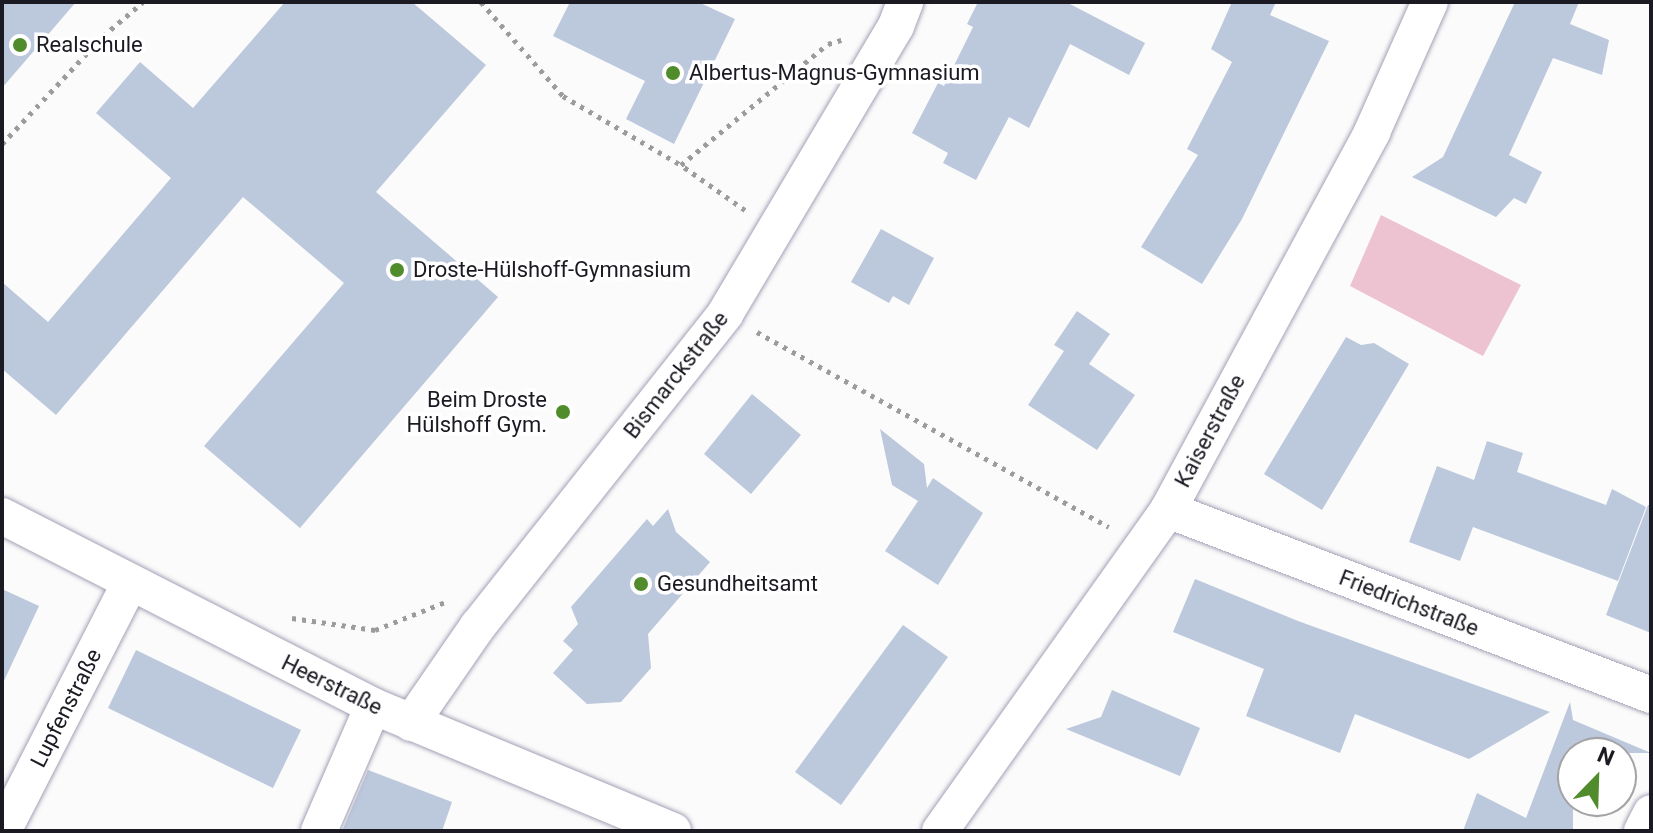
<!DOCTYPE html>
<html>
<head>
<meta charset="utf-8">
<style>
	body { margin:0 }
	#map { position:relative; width:1653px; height:833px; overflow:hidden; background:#fbfbfb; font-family:Roboto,sans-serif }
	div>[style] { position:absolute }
	.green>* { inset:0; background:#eec3d1 }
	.building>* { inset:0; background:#bcc8dc }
	.path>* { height:5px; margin-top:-2.5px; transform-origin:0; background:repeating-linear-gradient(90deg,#9c9c9f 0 4px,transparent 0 10px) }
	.roads { filter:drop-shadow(0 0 2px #a4a1b6) drop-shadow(0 0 2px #a4a1b6) }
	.minor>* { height:36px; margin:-18px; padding:0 18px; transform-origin:18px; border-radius:18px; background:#fff }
	.dots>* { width:22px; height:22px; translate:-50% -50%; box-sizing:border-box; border:4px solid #fff; border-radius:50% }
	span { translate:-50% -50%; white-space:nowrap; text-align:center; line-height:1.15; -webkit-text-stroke:7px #fff; paint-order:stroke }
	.poi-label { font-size:22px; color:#1b1921 }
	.left { translate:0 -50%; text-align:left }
	.right { translate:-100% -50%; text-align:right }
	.street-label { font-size:22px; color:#1b1921 }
	.frame { position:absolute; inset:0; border:4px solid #1b1921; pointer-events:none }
	.north { position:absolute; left:1557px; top:737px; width:80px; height:80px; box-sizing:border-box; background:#fff; border:2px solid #a4a3a6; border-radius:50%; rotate:23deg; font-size:22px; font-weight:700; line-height:32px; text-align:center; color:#1b1921 }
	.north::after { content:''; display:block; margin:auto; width:28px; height:36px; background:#508c2b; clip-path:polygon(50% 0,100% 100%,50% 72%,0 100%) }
</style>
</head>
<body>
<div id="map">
	<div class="green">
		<i style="clip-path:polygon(1381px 215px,1521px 285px,1483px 356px,1350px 286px)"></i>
	</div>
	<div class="building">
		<i style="clip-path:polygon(2px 2px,76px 2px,2px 88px)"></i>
		<i style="clip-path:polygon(285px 2px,412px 2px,486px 65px,376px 192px,498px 297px,300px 528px,204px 446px,344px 283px,243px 197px,56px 415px,2px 369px,2px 282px,48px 322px,171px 178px,96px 113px,140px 62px,193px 108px)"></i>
		<i style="clip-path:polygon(570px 2px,698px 2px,735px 19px,674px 144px,626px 119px,645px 81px,553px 36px)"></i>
		<i style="clip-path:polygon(978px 2px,1066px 2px,1145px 43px,1129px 75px,1070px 44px,1029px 128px,1009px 117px,976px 180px,943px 163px,948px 153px,912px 133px,938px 83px,944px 86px,973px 27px,967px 24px)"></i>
		<i style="clip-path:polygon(1232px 2px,1276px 2px,1270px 15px,1329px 41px,1242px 219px,1202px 284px,1141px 247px,1198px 155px,1187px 149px,1232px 62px,1211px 49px)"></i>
		<i style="clip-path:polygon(1515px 2px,1579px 2px,1570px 24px,1609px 40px,1602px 75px,1553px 58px,1509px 155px,1542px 172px,1526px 204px,1514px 198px,1496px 217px,1412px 177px,1443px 157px)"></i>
		<i style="clip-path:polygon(881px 229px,934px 258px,909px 305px,893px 296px,889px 303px,851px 282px)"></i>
		<i style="clip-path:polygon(1077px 311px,1110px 334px,1089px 364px,1135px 395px,1097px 450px,1028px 405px,1064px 351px,1054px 345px)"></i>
		<i style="clip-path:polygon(1346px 337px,1361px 345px,1374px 343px,1409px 364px,1322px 510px,1264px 474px)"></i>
		<i style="clip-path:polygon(752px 394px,801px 435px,751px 494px,704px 454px)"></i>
		<i style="clip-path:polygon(880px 429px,924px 464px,927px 488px,933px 478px,983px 513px,938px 585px,885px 551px,918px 501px,892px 485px)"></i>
		<i style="clip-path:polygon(1487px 441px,1523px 453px,1517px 472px,1606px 505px,1612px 489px,1646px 507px,1618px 581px,1473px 527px,1460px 561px,1409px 542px,1437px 466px,1474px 480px)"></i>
		<i style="clip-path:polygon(1648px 505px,1651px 505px,1651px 633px,1606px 615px)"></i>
		<i style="clip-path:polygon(668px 509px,676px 532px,710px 562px,648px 634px,651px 668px,621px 702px,587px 704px,553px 673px,573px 650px,563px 641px,578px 624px,571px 607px,647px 519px,653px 526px)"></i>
		<i style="clip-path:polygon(1195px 579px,1298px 621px,1550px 712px,1469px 759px,1355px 714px,1340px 753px,1246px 716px,1264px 669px,1173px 632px)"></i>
		<i style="clip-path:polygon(2px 589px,39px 606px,2px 685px)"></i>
		<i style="clip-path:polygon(903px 625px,948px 657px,841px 805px,795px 772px)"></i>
		<i style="clip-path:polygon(136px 650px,301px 730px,273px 788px,108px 708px)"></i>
		<i style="clip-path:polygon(1112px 690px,1200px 728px,1180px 776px,1066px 729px,1101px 717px)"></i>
		<i style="clip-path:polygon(1570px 702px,1573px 720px,1651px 753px,1573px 753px,1573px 831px,1463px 831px,1477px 793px,1526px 818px)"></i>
		<i style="clip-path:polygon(368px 770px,452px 802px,442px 831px,342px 831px)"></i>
	</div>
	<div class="path">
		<i style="left:481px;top:2px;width:125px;rotate:48.9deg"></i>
		<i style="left:563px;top:96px;width:137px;rotate:30.3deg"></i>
		<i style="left:2px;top:144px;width:148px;rotate:-46.9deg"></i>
		<i style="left:103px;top:36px;width:52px;rotate:-40.4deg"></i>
		<i style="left:745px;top:210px;width:78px;rotate:-144.9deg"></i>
		<i style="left:681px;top:165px;width:190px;rotate:-39.5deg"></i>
		<i style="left:828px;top:44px;width:14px;rotate:-17deg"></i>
		<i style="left:757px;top:332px;width:402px;rotate:29deg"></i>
		<i style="left:292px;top:618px;width:84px;rotate:8.2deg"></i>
		<i style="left:375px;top:630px;width:79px;rotate:-21.7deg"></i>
	</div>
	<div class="roads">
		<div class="minor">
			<i style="left:1168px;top:510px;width:517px;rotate:20.96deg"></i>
			<i style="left:2px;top:516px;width:417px;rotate:27.1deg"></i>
			<i style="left:373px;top:706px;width:325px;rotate:22.6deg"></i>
			<i style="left:411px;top:723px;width:118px;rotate:-55.4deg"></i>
			<i style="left:478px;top:626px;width:398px;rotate:-51.6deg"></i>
			<i style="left:725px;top:314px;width:335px;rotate:-59.3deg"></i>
			<i style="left:896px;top:26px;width:26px;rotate:-69deg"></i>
			<i style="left:3px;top:831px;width:276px;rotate:-62.9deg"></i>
			<i style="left:319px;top:831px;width:136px;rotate:-66.6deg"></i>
			<i style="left:940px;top:831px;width:394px;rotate:-54.6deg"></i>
			<i style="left:1168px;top:510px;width:430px;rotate:-61.6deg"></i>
			<i style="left:1372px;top:132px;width:142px;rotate:-66deg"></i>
			<i style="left:1642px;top:831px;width:20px;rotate:-63deg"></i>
		</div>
	</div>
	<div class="dots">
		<i style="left:20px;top:45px;background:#508c2b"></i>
		<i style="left:673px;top:73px;background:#508c2b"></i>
		<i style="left:397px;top:270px;background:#508c2b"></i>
		<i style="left:563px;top:412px;background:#508c2b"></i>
		<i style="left:641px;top:584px;background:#508c2b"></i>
	</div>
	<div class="poi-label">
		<span class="left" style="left:36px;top:45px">Realschule</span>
		<span class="left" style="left:689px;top:73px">Albertus-Magnus-Gymnasium</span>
		<span class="left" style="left:413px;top:270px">Droste-Hülshoff-Gymnasium</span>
		<span class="right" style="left:547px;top:412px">Beim Droste<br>Hülshoff Gym.</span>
		<span class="left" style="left:657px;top:584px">Gesundheitsamt</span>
	</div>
	<div class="street-label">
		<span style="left:676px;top:375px;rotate:-52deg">Bismarckstraße</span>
		<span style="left:1210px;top:431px;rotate:-62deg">Kaiserstraße</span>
		<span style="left:1409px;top:603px;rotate:21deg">Friedrichstraße</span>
		<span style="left:332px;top:685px;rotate:26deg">Heerstraße</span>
		<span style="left:66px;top:708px;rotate:-63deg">Lupfenstraße</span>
	</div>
	<div class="frame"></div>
	<div class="north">N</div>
</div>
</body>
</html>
